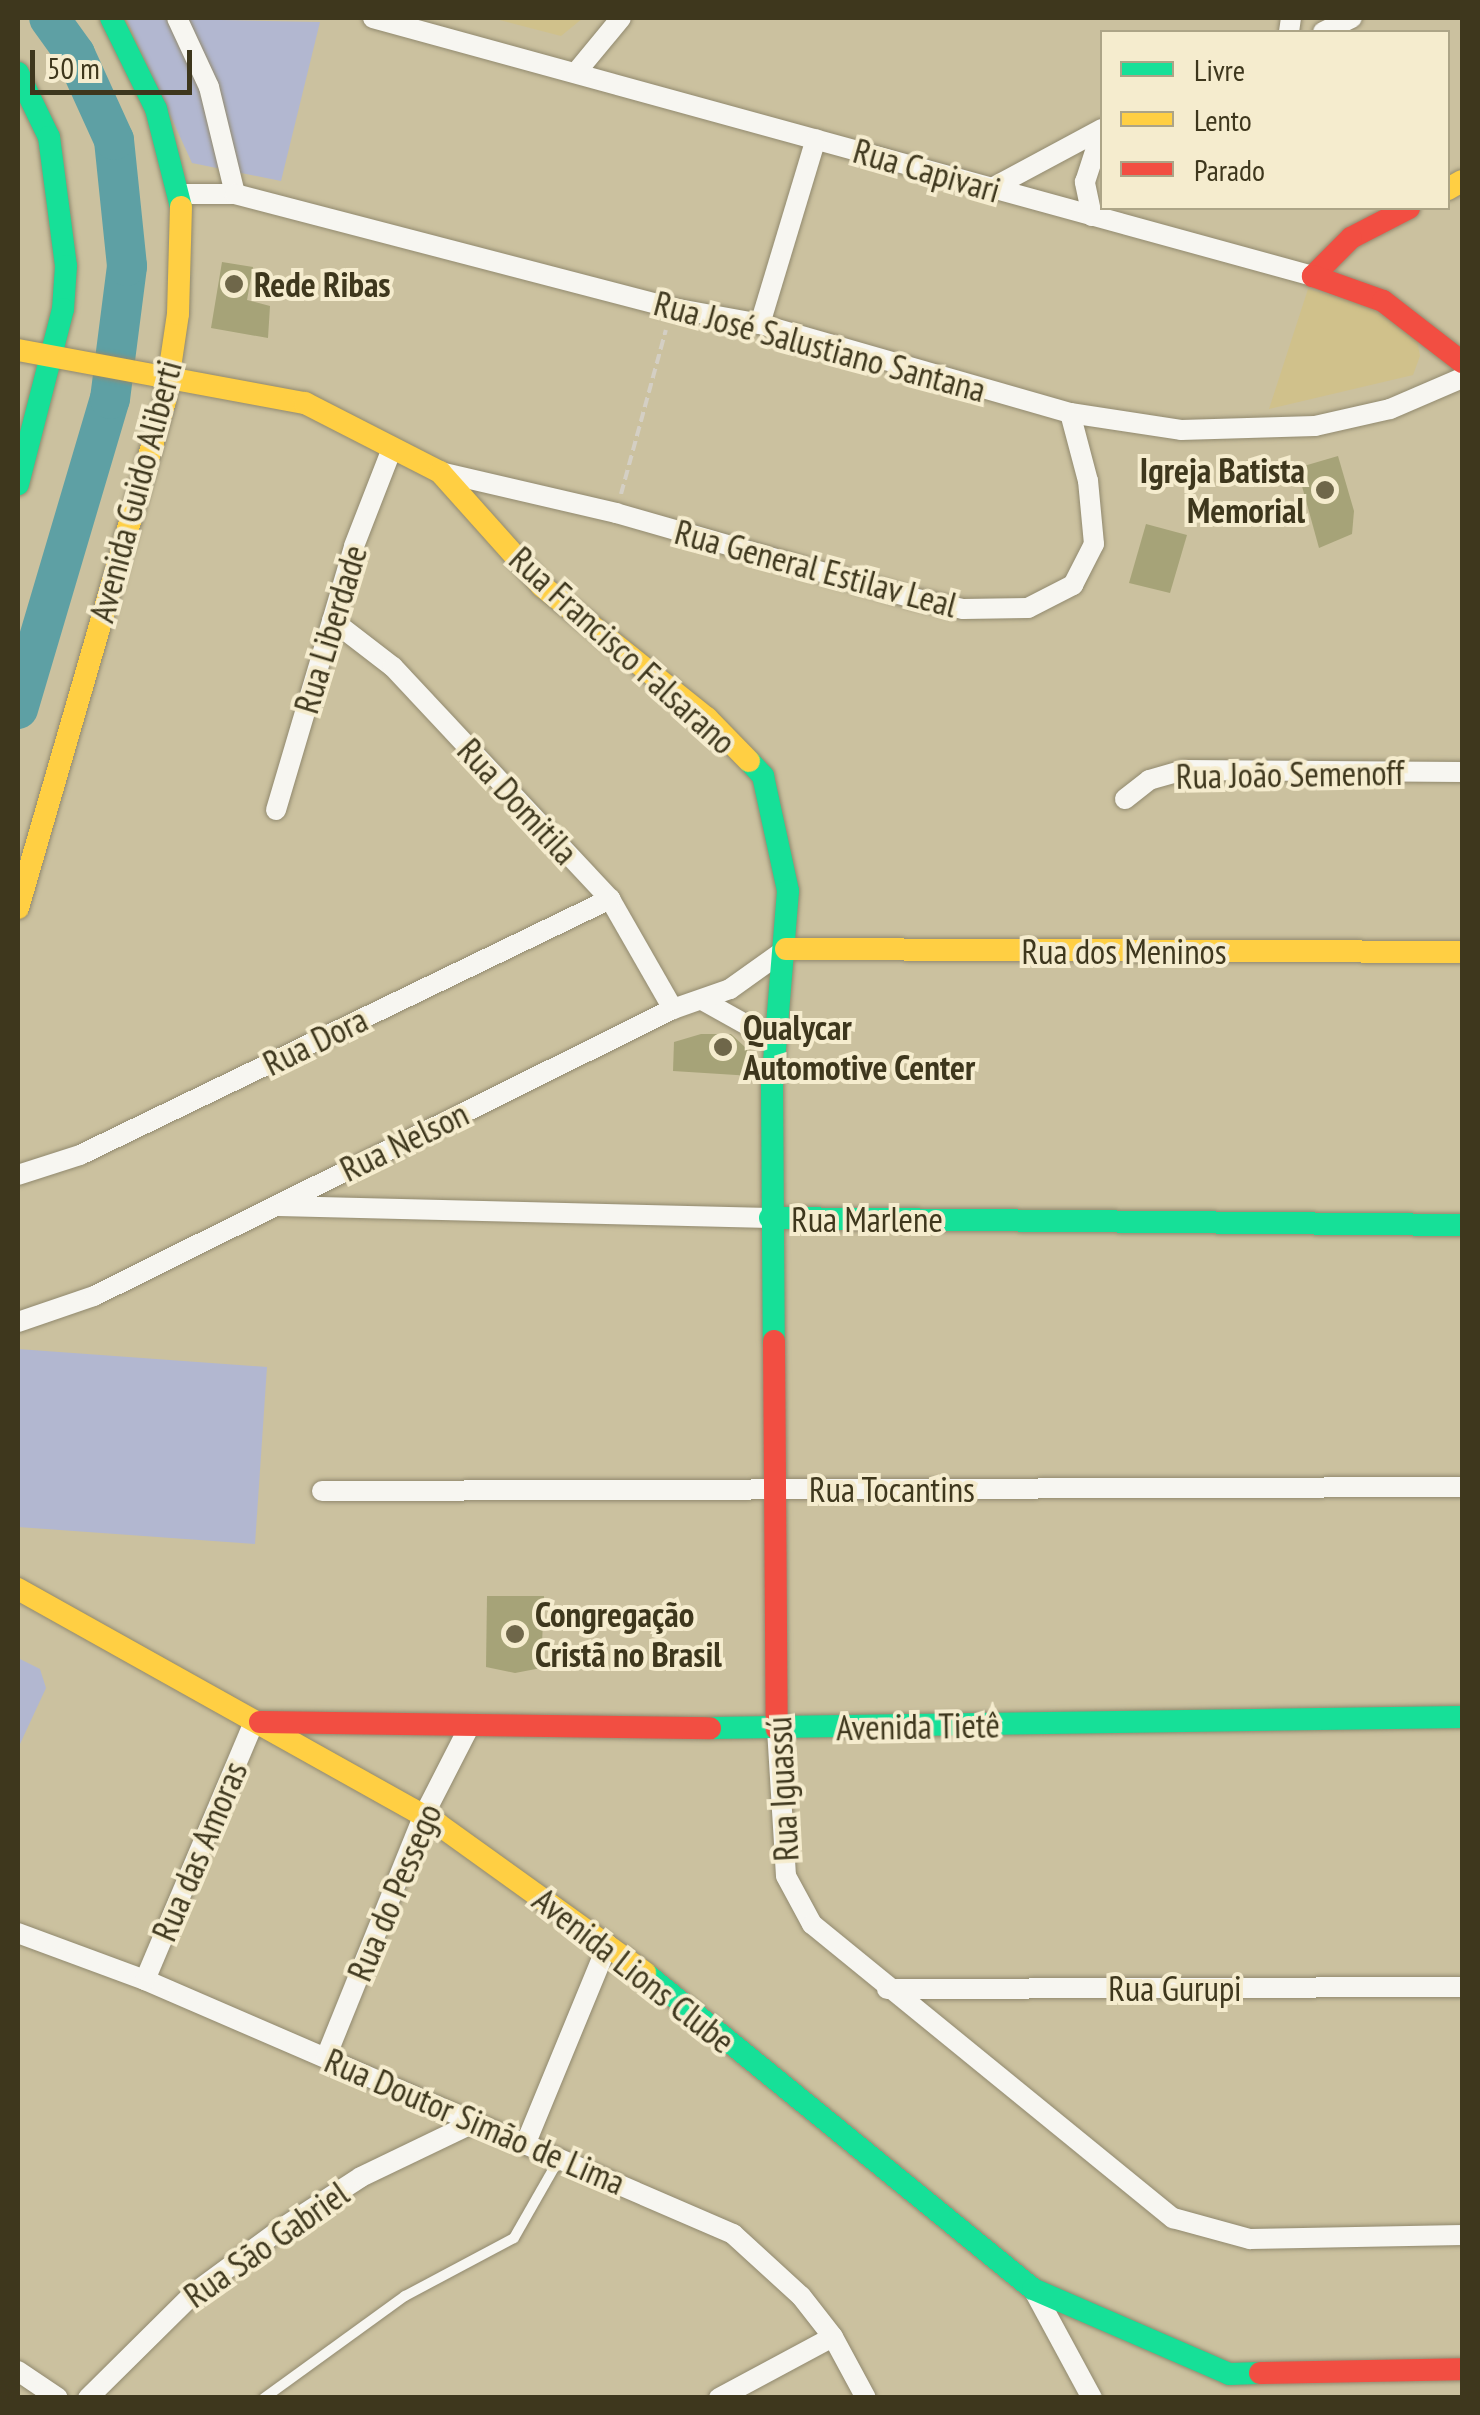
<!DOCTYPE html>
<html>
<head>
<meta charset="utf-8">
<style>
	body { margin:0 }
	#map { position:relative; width:1480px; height:2415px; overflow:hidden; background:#cbc19f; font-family:"PT Sans Narrow",sans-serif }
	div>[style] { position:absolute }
	.built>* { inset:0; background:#d0c18b }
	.green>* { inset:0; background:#b2b7d0 }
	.river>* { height:40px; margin:-20px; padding:0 20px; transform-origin:20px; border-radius:20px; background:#5ea0a4 }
	.building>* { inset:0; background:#a6a378 }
	.path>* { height:4px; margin-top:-2px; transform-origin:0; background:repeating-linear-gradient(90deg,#d4cfc4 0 10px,transparent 0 15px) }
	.roads { filter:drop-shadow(0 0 2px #91896e) drop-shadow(0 0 2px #91896e) }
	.lane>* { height:10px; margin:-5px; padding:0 5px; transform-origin:5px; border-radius:5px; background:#f7f6f1 }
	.street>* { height:20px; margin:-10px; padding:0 10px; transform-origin:10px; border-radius:10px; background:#f7f6f1 }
	.fast>* { height:22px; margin:-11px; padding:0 11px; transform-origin:11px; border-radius:11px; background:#16e098 }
	.slow>* { height:22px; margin:-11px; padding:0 11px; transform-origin:11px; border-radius:11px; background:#ffcf43 }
	.jam>* { height:22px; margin:-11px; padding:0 11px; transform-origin:11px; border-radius:11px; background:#f24e42 }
	.dots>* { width:28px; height:28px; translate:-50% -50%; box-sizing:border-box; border:5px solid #f5ecce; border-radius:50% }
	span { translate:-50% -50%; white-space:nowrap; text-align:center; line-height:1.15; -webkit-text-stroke:8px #f5ecce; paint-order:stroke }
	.street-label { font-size:35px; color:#3e371d }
	.poi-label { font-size:35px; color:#3e371d; font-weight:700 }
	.left { translate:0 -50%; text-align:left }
	.right { translate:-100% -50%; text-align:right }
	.frame { position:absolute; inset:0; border:20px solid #3e371d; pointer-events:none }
	.legend { position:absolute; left:1100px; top:30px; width:350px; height:180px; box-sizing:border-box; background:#f5ecce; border:2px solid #aca487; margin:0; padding:12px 18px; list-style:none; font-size:30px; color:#3e371d }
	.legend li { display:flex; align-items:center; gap:20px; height:50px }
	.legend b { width:50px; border:2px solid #aca487 }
	.scale { position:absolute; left:30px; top:50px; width:162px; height:45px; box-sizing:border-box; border:5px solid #3e371d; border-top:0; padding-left:12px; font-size:30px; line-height:35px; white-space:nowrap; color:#3e371d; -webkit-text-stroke:8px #f5ecce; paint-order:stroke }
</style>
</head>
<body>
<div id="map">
	<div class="built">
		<i style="clip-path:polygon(492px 18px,583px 18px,561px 36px)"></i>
		<i style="clip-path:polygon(1308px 289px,1369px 306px,1417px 340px,1420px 356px,1413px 375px,1269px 409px)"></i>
	</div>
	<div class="green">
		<i style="clip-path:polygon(126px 18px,320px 22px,281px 181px,192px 163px)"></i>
		<i style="clip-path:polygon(18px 1349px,267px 1367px,255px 1544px,18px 1527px)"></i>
		<i style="clip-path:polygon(18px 1658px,40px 1669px,46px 1688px,20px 1744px)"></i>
	</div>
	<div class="river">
		<i style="left:18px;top:709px;width:323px;rotate:-73.5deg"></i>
		<i style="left:110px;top:399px;width:134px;rotate:-82.7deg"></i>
		<i style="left:127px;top:266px;width:127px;rotate:-95.9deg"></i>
		<i style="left:114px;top:140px;width:94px;rotate:-114.4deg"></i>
		<i style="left:75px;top:54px;width:44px;rotate:-125.8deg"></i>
	</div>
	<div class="building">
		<i style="clip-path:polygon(222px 262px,253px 267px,247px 300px,270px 306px,268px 338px,211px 328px)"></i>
		<i style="clip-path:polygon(1338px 456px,1354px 511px,1352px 534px,1319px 548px,1297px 468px)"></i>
		<i style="clip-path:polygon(1146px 524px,1187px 535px,1170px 593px,1129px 583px)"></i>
		<i style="clip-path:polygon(701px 1034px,731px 1034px,747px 1049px,752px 1076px,673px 1071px,674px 1042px)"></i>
		<i style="clip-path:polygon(487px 1596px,544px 1596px,541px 1668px,515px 1673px,486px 1667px)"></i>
	</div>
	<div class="path">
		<i style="left:621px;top:494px;width:170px;rotate:-74.7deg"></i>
	</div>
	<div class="roads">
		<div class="lane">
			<i style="left:264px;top:2398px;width:174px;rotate:-35.9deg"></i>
			<i style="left:405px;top:2296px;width:123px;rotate:-28deg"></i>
			<i style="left:514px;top:2238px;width:91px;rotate:-60.3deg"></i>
		</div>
		<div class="street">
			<i style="left:177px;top:18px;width:76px;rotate:65.1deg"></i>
			<i style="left:209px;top:87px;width:110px;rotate:76.3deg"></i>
			<i style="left:373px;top:18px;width:975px;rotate:15.35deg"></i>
			<i style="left:1289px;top:32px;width:14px;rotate:-82deg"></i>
			<i style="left:1323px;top:32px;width:32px;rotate:-26deg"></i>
			<i style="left:578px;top:70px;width:67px;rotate:-50.4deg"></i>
			<i style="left:992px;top:188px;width:125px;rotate:-28.2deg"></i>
			<i style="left:179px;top:194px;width:56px"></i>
			<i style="left:235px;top:194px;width:452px;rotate:14.6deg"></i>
			<i style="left:672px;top:308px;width:89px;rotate:10.3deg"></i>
			<i style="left:760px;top:324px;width:323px;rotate:16deg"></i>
			<i style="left:1070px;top:413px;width:112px;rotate:8.7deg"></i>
			<i style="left:1181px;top:430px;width:134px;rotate:-1.7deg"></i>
			<i style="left:1315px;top:426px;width:77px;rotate:-12.8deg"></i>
			<i style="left:1390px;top:409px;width:78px;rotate:-23.3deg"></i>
			<i style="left:1092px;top:216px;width:35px;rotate:-102deg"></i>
			<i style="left:1085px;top:182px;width:55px;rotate:-71.9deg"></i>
			<i style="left:760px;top:324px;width:193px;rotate:-73.2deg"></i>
			<i style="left:440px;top:472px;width:181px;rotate:13.1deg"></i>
			<i style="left:616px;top:513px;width:309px;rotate:16deg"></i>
			<i style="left:913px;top:598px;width:51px;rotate:12.4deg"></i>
			<i style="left:963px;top:609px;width:65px;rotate:-0.9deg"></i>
			<i style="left:1028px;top:608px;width:51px;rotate:-27.1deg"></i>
			<i style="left:1073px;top:585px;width:46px;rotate:-62.9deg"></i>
			<i style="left:1094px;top:544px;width:63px;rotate:-95.4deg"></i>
			<i style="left:1088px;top:481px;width:70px;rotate:-104.8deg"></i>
			<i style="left:332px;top:620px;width:77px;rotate:37.6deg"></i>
			<i style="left:393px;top:667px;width:318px;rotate:46.9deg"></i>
			<i style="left:610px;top:899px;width:127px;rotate:60.2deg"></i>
			<i style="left:1125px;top:799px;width:31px;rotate:-38deg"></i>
			<i style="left:1149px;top:780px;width:36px;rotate:-16deg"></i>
			<i style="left:1184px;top:770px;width:278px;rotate:0.4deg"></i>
			<i style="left:276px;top:810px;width:275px;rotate:-73.5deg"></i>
			<i style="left:354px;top:546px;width:102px;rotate:-68.7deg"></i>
			<i style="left:702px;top:1000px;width:82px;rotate:29.1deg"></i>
			<i style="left:18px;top:1175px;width:65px;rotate:-17.9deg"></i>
			<i style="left:80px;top:1155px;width:589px;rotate:-25.78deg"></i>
			<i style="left:278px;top:1206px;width:492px;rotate:1.4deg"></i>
			<i style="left:18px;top:1322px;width:80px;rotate:-18.9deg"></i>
			<i style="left:94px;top:1296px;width:646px;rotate:-26.37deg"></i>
			<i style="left:673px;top:1009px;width:60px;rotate:-19.3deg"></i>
			<i style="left:730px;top:989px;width:69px;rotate:-35.5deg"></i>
			<i style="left:322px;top:1491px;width:1140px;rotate:-0.2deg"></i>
			<i style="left:777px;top:1729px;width:147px;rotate:86.5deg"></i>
			<i style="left:786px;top:1876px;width:55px;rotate:61.6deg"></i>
			<i style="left:812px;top:1924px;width:466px;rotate:39.2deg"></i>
			<i style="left:1173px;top:2218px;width:80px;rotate:15.3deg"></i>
			<i style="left:1250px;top:2239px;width:212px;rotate:-1.1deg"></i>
			<i style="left:18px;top:1933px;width:135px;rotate:20.3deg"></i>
			<i style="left:145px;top:1980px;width:641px;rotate:23.36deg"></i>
			<i style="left:733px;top:2234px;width:92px;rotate:42.4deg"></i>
			<i style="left:801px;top:2296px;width:52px;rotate:52deg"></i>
			<i style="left:833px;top:2337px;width:69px;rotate:61.6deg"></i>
			<i style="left:145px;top:1980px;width:280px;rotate:-67.1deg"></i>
			<i style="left:887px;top:1989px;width:575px;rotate:-0.2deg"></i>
			<i style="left:326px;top:2057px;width:259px;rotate:-68deg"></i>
			<i style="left:423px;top:1817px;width:99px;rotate:-62.9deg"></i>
			<i style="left:525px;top:2145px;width:217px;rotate:-67.6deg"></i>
			<i style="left:1033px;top:2289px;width:124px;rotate:61.6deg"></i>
			<i style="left:18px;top:2371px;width:48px;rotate:34deg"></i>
			<i style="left:88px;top:2398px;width:149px;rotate:-44.7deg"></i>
			<i style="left:194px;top:2293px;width:108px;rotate:-36.3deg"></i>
			<i style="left:281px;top:2229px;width:95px;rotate:-33deg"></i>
			<i style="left:361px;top:2177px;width:120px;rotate:-25.7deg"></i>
			<i style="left:719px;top:2398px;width:129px;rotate:-28.2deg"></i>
		</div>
		<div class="fast">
			<i style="left:111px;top:18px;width:102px;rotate:63.7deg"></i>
			<i style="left:156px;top:109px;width:101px;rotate:75.7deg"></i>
			<i style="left:18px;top:73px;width:71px;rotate:64.2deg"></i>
			<i style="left:49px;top:137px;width:130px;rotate:82.5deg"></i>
			<i style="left:66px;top:266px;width:43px;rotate:94deg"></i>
			<i style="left:63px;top:309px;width:181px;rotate:104.4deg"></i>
			<i style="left:749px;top:761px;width:21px;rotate:47deg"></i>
			<i style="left:763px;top:776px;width:118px;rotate:77.7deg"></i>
			<i style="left:788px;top:891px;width:196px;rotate:94.7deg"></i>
			<i style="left:772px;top:1086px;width:255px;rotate:89.6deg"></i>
			<i style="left:770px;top:1218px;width:692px;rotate:0.58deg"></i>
			<i style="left:710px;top:1728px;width:752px;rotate:-0.84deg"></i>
			<i style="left:645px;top:1973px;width:500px;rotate:39.16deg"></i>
			<i style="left:1033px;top:2289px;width:214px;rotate:23.4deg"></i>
			<i style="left:1229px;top:2374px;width:31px;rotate:-2deg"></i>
		</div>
		<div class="slow">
			<i style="left:1448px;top:189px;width:16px;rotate:-30deg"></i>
			<i style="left:18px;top:350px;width:292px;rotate:10.5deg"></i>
			<i style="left:305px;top:403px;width:152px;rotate:27.1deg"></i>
			<i style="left:440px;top:472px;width:153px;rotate:48.2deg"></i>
			<i style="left:542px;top:586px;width:211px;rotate:38.7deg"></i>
			<i style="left:707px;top:718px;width:60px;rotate:45.7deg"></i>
			<i style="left:18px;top:908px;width:528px;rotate:-73.83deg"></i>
			<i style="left:165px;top:401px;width:88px;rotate:-81.5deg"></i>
			<i style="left:178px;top:314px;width:107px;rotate:-88.4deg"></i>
			<i style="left:786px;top:949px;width:676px;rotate:0.25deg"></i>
			<i style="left:18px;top:1589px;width:481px;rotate:29.2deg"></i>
			<i style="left:438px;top:1824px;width:255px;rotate:35.7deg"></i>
		</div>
		<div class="jam">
			<i style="left:1409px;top:208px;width:65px;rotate:152.7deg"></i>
			<i style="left:1351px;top:238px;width:54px;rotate:135deg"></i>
			<i style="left:1313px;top:276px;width:74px;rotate:19.7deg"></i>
			<i style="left:1383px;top:301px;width:100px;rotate:37.7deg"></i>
			<i style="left:774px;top:1341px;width:388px;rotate:89.6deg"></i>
			<i style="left:260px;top:1722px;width:450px;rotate:0.8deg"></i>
			<i style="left:1260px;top:2373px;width:202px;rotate:-1.1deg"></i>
		</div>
	</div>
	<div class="dots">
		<i style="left:234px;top:284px;background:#6f674a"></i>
		<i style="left:1325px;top:490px;background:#6f674a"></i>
		<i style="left:723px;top:1047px;background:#6f674a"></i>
		<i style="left:515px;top:1634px;background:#6f674a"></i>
	</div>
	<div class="street-label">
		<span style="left:927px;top:170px;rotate:16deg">Rua Capivari</span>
		<span style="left:820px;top:346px;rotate:15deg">Rua José Salustiano Santana</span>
		<span style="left:135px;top:491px;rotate:-75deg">Avenida Guido Aliberti</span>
		<span style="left:816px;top:568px;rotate:15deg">Rua General Estilav Leal</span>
		<span style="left:330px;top:629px;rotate:-73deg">Rua Liberdade</span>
		<span style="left:623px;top:650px;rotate:42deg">Rua Francisco Falsarano</span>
		<span style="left:1290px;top:774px;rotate:-1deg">Rua João Semenoff</span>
		<span style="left:518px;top:801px;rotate:47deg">Rua Domitila</span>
		<span style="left:1124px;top:951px">Rua dos Meninos</span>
		<span style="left:315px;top:1041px;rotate:-26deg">Rua Dora</span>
		<span style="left:404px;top:1141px;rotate:-26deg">Rua Nelson</span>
		<span style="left:867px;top:1219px">Rua Marlene</span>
		<span style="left:892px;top:1489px">Rua Tocantins</span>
		<span style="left:918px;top:1726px;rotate:-1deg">Avenida Tietê</span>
		<span style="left:782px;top:1789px;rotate:-93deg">Rua Iguassú</span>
		<span style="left:199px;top:1851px;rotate:-67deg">Rua das Amoras</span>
		<span style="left:394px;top:1892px;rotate:-67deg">Rua do Pessego</span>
		<span style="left:634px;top:1970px;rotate:38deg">Avenida Lions Clube</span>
		<span style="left:1175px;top:1988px">Rua Gurupi</span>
		<span style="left:475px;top:2121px;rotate:23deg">Rua Doutor Simão de Lima</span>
		<span style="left:266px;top:2244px;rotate:-35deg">Rua São Gabriel</span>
	</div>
	<div class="poi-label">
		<span class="left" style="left:254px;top:284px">Rede Ribas</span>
		<span class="right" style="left:1305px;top:490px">Igreja Batista<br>Memorial</span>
		<span class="left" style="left:743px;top:1047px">Qualycar<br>Automotive Center</span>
		<span class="left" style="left:535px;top:1634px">Congregação<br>Cristã no Brasil</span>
	</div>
	<div class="frame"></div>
	<ul class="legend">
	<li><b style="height:12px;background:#16e098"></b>Livre</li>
	<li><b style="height:12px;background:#ffcf43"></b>Lento</li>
	<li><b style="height:12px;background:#f24e42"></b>Parado</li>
	</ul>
	<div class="scale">50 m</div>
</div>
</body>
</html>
